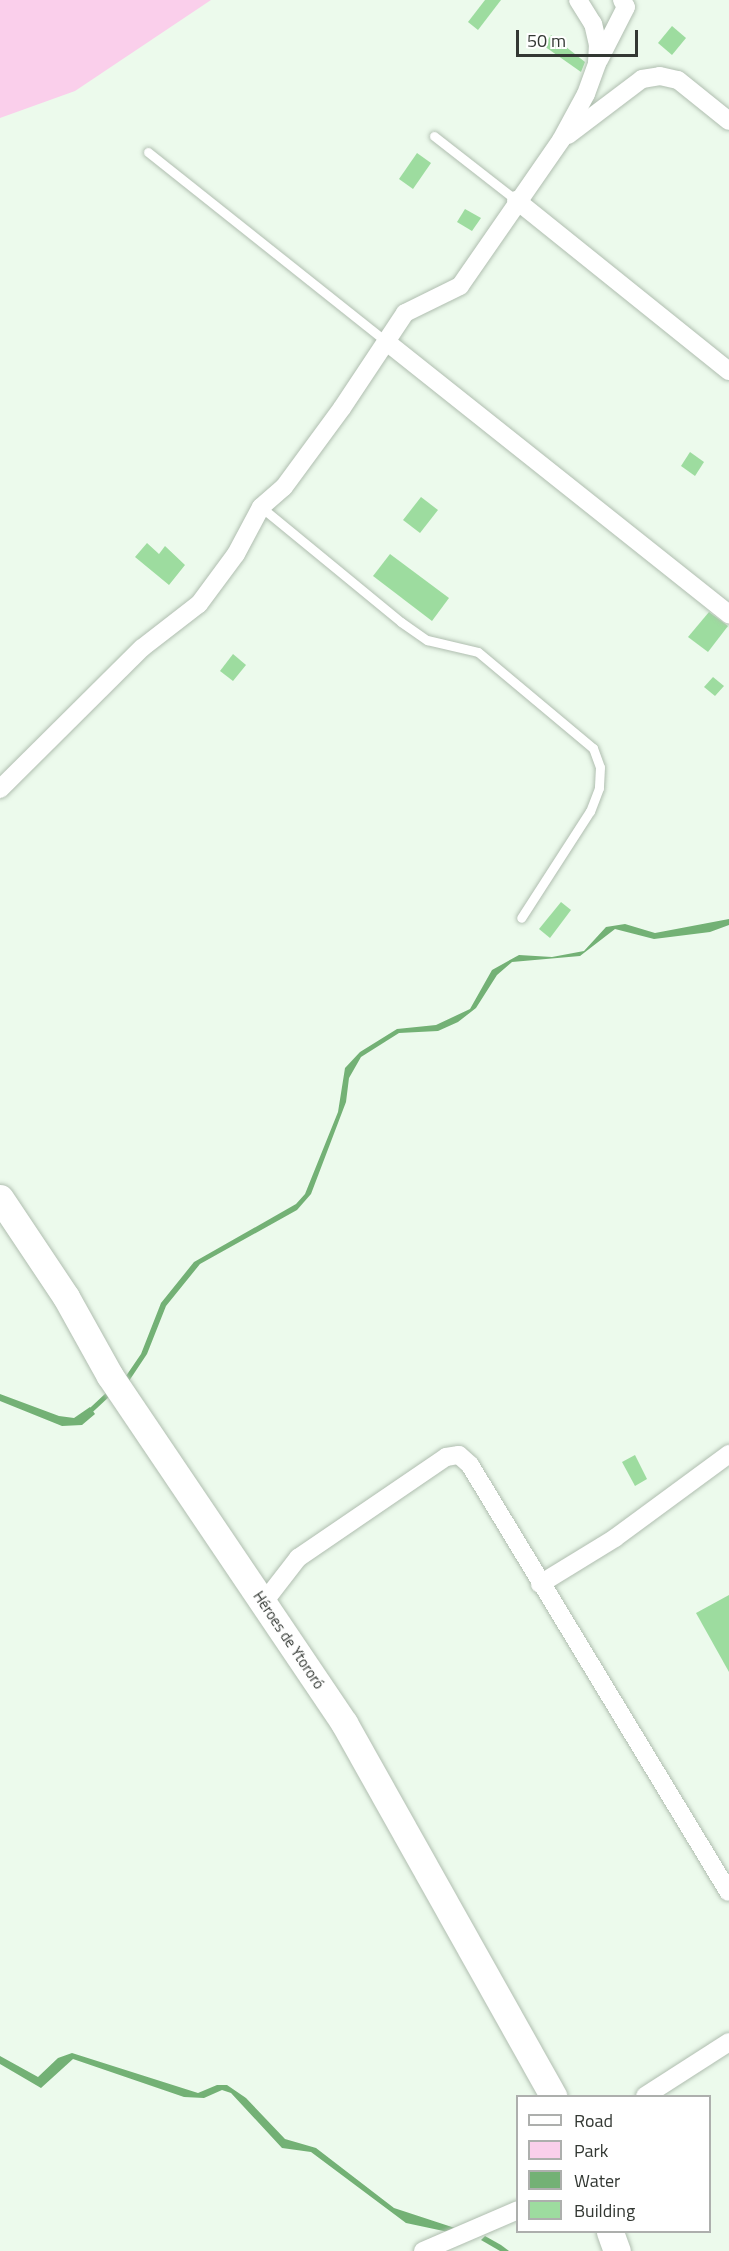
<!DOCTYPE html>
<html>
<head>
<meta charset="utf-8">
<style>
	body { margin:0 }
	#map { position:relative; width:729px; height:2251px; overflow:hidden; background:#ecfaec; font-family:"Titillium Web",sans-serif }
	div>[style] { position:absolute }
	.green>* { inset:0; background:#facfeb }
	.water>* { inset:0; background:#73b175 }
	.stream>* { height:5px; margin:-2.5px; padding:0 2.5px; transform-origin:2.5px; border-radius:2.5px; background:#73b175 }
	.building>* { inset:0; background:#9ddc9f }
	.roads { filter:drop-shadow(0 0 2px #b0beb0) drop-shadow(0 0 2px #b0beb0) }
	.service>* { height:9px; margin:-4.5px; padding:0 4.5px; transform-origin:4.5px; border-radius:4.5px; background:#fff }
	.minor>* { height:18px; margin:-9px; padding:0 9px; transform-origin:9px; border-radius:9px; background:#fff }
	.secondary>* { height:27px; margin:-13.5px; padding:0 13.5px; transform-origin:13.5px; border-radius:13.5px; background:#fff }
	span { translate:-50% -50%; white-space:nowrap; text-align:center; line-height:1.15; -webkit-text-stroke:6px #fff; paint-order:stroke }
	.street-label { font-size:15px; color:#333833 }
	.legend { position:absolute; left:516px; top:2095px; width:195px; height:138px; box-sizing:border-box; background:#fff; border:2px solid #adafad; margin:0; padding:8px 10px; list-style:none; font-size:18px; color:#333833 }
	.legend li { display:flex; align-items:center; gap:12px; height:30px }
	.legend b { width:30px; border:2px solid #adafad }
	.scale { position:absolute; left:516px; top:30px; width:122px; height:27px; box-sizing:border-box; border:3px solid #333833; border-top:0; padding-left:8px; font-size:18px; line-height:21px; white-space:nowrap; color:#333833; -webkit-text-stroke:4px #fff; paint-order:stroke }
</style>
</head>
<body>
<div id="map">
	<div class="green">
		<i style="clip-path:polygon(0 0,211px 0,75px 91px,0 118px)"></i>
	</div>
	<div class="water">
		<i style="clip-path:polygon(729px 919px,729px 925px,710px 932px,654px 939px,615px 929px,580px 956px,512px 962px,497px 975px,476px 1008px,458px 1022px,438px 1031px,399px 1033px,361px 1057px,349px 1078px,346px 1102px,311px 1194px,297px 1210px,200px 1264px,166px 1306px,147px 1354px,129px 1381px,126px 1376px,141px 1354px,161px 1303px,194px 1262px,296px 1204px,305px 1194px,338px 1112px,345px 1068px,360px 1052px,397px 1029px,436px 1025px,470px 1009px,492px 970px,519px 955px,552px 957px,584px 951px,606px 927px,625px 924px,655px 933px)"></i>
		<i style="clip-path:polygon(0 1394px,59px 1416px,74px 1418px,90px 1407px,95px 1414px,82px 1425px,62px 1426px,0 1401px)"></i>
		<i style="clip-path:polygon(72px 2053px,198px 2093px,217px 2085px,227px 2085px,246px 2098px,285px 2139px,316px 2148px,394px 2208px,458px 2229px,453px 2233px,406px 2223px,311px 2152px,282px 2148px,231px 2093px,222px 2090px,204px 2098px,184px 2097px,73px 2059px,41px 2088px,0 2064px,0 2056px,38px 2077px,58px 2058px)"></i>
		<i style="clip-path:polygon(485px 2236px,501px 2245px,509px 2251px,500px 2251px,481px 2240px)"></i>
	</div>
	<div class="stream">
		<i style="left:86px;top:1414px;width:33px;rotate:-43deg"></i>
	</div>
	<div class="building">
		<i style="clip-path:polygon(485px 0,501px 0,478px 30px,468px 22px)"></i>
		<i style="clip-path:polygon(672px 26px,686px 38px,672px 55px,658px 43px)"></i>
		<i style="clip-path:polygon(551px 35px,585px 62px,581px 72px,544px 46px)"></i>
		<i style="clip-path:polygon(417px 153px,431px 163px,413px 189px,399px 179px)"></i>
		<i style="clip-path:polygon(465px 209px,481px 218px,472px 231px,457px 222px)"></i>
		<i style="clip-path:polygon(690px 452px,704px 462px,695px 476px,681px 466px)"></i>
		<i style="clip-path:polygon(421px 497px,438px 510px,420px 533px,403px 520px)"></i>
		<i style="clip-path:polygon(147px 543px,159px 554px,165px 546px,185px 565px,169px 585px,135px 557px)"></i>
		<i style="clip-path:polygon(390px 554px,449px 598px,432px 621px,373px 576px)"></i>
		<i style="clip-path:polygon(709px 612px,728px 626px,708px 652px,688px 637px)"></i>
		<i style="clip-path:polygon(233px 654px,246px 665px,233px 681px,220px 671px)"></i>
		<i style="clip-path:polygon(713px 677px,724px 686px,715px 696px,704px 687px)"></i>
		<i style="clip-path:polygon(561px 902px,571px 910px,550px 938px,539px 929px)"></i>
		<i style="clip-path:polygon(635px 1455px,647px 1479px,635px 1486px,622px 1462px)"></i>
		<i style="clip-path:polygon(729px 1595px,729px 1672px,696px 1613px)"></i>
	</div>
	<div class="roads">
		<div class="service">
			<i style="left:434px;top:136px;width:104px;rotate:38deg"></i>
			<i style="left:148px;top:152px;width:305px;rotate:38.5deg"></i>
			<i style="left:261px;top:507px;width:181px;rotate:39.4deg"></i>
			<i style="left:401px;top:622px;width:32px;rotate:35deg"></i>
			<i style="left:427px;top:640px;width:52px;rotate:13.2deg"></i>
			<i style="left:478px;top:652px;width:150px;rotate:39.9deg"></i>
			<i style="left:593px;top:748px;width:20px;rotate:70deg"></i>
			<i style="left:600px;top:767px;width:21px;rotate:93deg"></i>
			<i style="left:599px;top:788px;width:25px;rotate:111deg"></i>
			<i style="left:590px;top:811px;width:127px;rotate:122.8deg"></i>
		</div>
		<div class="minor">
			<i style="left:599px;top:60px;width:59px;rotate:-63deg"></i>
			<i style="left:626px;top:7px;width:8px;rotate:-120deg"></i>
			<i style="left:568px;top:135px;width:93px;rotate:-37.1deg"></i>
			<i style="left:642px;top:79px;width:18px;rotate:-9deg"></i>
			<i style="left:660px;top:76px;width:18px;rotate:13deg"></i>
			<i style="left:678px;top:80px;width:65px;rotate:38.8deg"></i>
			<i style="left:516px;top:200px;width:273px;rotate:38.8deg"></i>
			<i style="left:388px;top:343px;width:436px;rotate:38.5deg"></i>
			<i style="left:0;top:789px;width:200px;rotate:-44.8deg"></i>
			<i style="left:142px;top:648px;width:72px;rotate:-37.7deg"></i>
			<i style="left:199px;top:604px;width:62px;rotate:-53.5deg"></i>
			<i style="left:236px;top:554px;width:53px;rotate:-62deg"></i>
			<i style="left:261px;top:507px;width:30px;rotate:-41deg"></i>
			<i style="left:284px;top:487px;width:98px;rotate:-53.7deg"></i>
			<i style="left:342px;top:408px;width:114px;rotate:-56.4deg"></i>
			<i style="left:405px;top:313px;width:61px;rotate:-26.1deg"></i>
			<i style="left:460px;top:286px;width:178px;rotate:-55.3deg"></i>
			<i style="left:561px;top:140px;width:52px;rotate:-61.5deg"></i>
			<i style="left:586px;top:94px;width:33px;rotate:-70deg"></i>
			<i style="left:597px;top:63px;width:18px;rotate:-87deg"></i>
			<i style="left:598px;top:45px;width:22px;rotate:-103deg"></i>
			<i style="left:593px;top:24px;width:28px;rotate:-122deg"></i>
			<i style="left:540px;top:1584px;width:88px;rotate:-31.5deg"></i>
			<i style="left:615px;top:1538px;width:142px;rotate:-36.4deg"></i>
			<i style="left:264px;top:1602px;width:56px;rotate:-52.3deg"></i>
			<i style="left:298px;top:1558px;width:179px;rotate:-34.3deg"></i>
			<i style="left:446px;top:1457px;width:13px;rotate:-9deg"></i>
			<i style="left:459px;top:1455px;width:15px;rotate:42deg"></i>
			<i style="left:470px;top:1465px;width:499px;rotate:58.8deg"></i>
			<i style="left:645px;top:2096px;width:100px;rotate:-32.7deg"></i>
			<i style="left:423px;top:2251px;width:103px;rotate:-23.3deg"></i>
		</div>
		<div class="secondary">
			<i style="left:0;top:1198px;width:119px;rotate:56.3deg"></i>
			<i style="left:66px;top:1297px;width:90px;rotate:60.9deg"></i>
			<i style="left:110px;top:1376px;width:419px;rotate:56deg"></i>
			<i style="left:344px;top:1723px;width:428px;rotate:60.7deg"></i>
			<i style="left:610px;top:2232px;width:20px;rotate:70deg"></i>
		</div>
	</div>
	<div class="street-label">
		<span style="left:289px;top:1640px;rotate:56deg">Héroes de Ytororó</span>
	</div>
	<ul class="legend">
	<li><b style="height:8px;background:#fff"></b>Road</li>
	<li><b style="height:16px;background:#facfeb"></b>Park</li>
	<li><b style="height:16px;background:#73b175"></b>Water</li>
	<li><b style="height:16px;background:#9ddc9f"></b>Building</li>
	</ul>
	<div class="scale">50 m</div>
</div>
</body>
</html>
